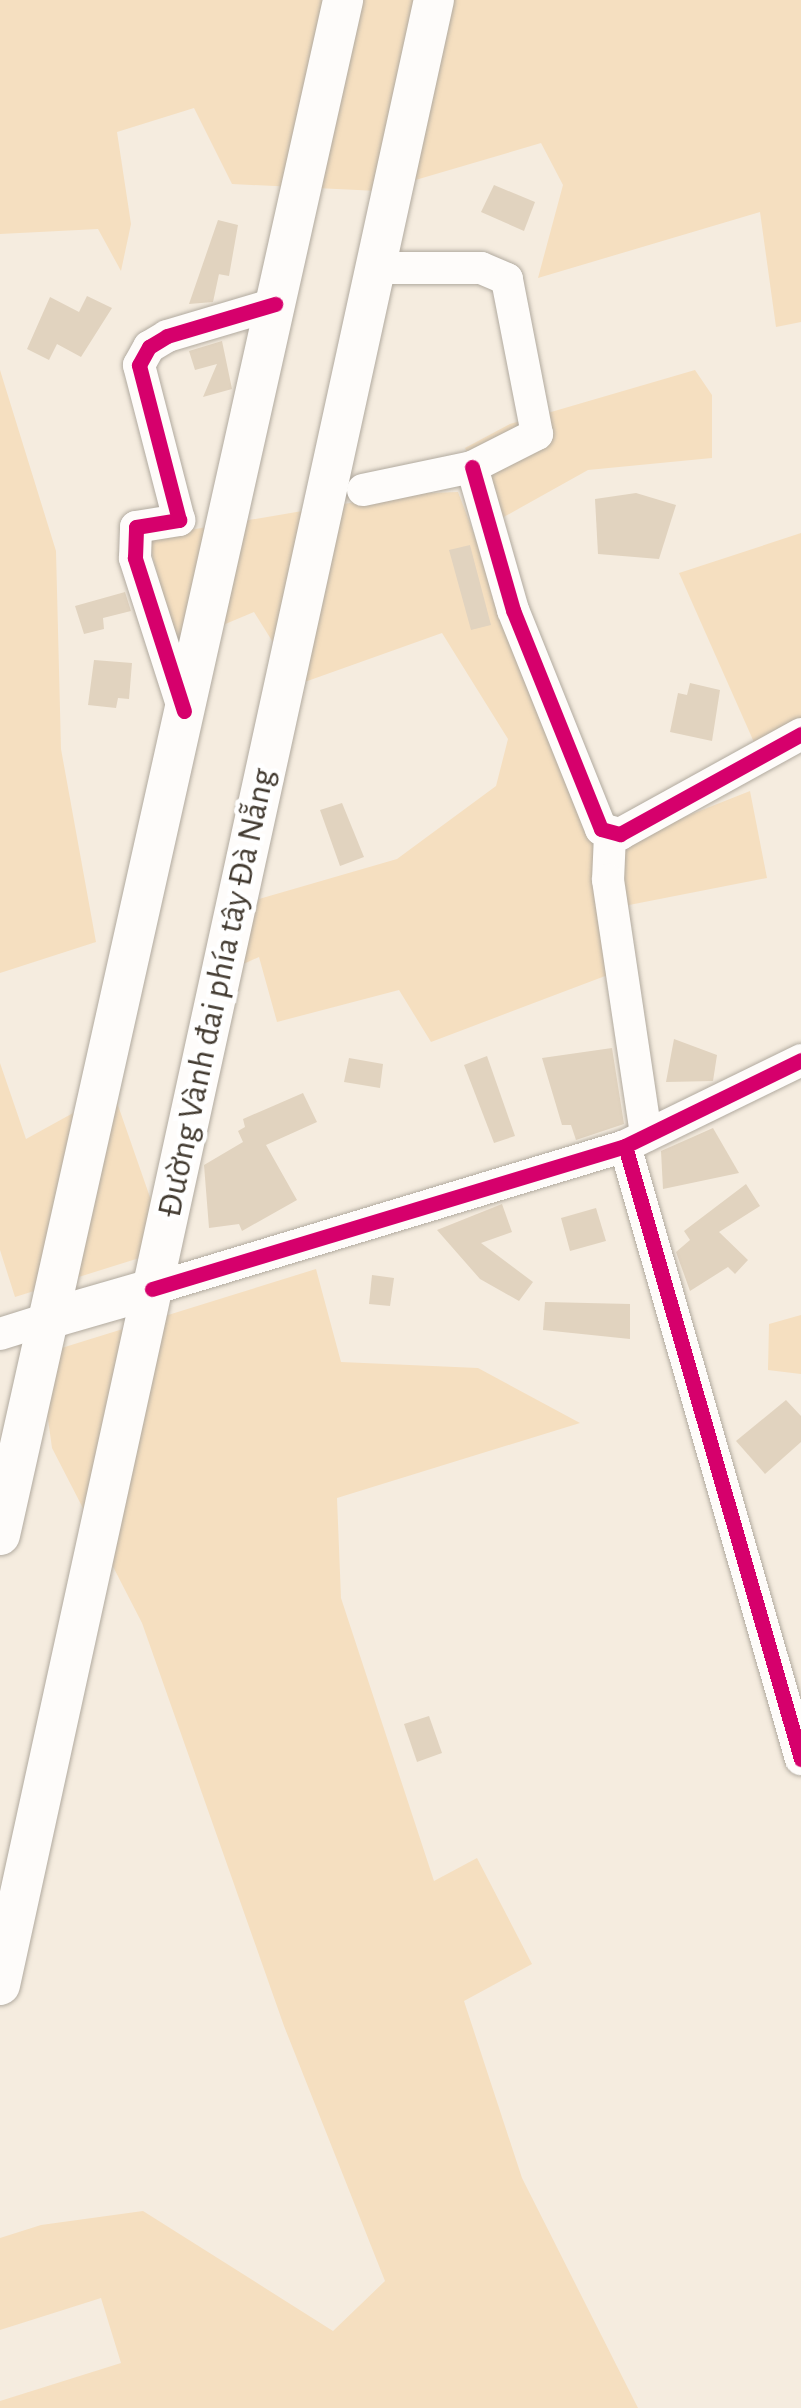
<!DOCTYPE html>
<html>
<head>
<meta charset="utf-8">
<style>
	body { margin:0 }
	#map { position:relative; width:801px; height:2408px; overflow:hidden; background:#f5ecdf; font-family:"Alegreya Sans",sans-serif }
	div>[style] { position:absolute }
	.green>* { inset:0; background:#f5dfc0 }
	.building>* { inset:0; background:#e1d3bf }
	.roads { filter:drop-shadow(0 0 2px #b1aa9f) drop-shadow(0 0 2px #b1aa9f) }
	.minor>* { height:32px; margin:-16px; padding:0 16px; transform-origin:16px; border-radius:16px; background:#fefcfa }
	.major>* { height:40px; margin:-20px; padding:0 20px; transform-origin:20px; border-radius:20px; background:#fefcfa }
	.cycleway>* { height:15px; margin:-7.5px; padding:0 7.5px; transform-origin:7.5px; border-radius:7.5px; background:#d6006c }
	span { translate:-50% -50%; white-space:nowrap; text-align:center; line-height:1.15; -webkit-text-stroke:9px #fff; paint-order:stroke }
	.street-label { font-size:35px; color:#423a30 }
</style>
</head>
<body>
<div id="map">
	<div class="green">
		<i style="clip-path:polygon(0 0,801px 0,801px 322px,776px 327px,760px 212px,538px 278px,563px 185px,541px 143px,378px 191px,232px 184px,194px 108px,117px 132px,131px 224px,121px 271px,98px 229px,0 234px)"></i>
		<i style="clip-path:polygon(0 370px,56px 551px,61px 749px,96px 942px,0 973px)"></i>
		<i style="clip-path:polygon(695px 370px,712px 395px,712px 458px,588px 470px,502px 518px,465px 448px,510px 424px)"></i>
		<i style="clip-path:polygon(458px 492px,596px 852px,750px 791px,767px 878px,624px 906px,621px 970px,431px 1042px,399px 990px,277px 1022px,259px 957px,239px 966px,259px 899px,397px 859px,496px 786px,508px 739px,442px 633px,299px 684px,254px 612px,175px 645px,148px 537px,403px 494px)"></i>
		<i style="clip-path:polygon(801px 533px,801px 723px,757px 749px,679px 573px)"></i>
		<i style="clip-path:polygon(0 1063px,26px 1139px,113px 1091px,168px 1249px,15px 1297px,0 1250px)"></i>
		<i style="clip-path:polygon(316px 1269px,341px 1362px,478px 1368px,580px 1423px,337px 1498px,341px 1598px,434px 1881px,477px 1858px,532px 1964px,464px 2001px,522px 2178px,638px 2408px,0 2408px,0 2401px,121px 2363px,101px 2298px,0 2330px,0 2238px,41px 2225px,143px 2211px,333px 2331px,385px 2281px,284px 2026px,142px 1623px,52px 1448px,39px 1355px)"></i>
		<i style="clip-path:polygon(801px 1315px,801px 1374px,768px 1370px,769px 1324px)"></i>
	</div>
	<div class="building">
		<i style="clip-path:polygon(494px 185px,535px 202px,524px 231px,481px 212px)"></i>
		<i style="clip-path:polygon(218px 220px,238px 225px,229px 276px,213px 273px,219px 274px,213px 302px,189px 304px)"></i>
		<i style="clip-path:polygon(87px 296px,112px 308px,81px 357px,57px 344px,49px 360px,27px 349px,50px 297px,79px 312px)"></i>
		<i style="clip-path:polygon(222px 341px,232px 389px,203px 397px,217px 364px,195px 370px,189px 351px)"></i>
		<i style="clip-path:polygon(636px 493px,676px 505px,659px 559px,598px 554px,595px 499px)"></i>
		<i style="clip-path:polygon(470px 545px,491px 625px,471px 630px,449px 550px)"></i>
		<i style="clip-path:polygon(125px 592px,131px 611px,103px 618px,104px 629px,84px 634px,75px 606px)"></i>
		<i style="clip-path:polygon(94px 660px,132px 663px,129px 699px,118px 698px,116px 708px,88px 705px)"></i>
		<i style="clip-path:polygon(690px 683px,720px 690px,712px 741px,670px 732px,678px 693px,687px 695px)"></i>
		<i style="clip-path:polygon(342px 803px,364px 857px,340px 866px,320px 810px)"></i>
		<i style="clip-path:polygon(674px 1039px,717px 1055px,713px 1081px,666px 1082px)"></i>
		<i style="clip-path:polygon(612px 1048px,624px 1124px,576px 1140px,571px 1125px,562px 1125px,542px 1058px)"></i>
		<i style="clip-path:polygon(487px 1056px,515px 1136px,494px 1143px,464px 1065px)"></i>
		<i style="clip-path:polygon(349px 1058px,383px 1064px,380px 1088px,344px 1082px)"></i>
		<i style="clip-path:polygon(303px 1093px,317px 1122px,266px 1145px,297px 1200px,242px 1231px,239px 1224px,209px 1228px,204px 1165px,243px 1142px,238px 1131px,245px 1127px,243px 1119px)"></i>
		<i style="clip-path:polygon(713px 1128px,739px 1173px,663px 1189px,661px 1151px)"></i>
		<i style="clip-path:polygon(746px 1184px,760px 1206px,719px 1232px,748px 1260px,735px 1274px,728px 1267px,690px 1291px,676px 1252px,690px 1240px,684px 1231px)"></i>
		<i style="clip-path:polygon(502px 1204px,512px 1232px,481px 1243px,533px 1282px,519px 1301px,480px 1279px,437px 1230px)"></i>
		<i style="clip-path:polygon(596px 1208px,606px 1241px,570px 1251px,561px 1218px)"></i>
		<i style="clip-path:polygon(372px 1275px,394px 1278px,390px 1306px,369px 1304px)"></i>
		<i style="clip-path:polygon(545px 1302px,630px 1304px,630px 1339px,543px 1330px)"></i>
		<i style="clip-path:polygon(786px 1400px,801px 1416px,801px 1442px,765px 1474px,736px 1441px)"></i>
		<i style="clip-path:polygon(429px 1716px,442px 1753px,417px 1762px,404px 1724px)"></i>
	</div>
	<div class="roads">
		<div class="minor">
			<i style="left:472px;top:467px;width:149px;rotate:74deg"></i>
			<i style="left:513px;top:610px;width:236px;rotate:68.1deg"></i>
			<i style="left:601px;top:829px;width:20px;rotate:15deg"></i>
			<i style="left:620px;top:834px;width:207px;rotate:-28.9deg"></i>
			<i style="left:363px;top:490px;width:111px;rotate:-11.9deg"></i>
			<i style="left:472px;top:467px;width:73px;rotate:-26.9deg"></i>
			<i style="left:537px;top:434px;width:158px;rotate:-101deg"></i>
			<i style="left:507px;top:279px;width:28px;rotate:-157deg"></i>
			<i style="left:481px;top:268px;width:105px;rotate:180deg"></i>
			<i style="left:184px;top:711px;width:161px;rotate:-107.8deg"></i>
			<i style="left:135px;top:558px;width:31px;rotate:-88deg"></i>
			<i style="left:136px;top:527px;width:44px;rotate:-9.2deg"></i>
			<i style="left:179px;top:520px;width:160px;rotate:-104.5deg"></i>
			<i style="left:139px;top:365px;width:21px;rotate:-61deg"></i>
			<i style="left:149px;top:347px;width:21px;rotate:-31deg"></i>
			<i style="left:167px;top:336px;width:113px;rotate:-16.5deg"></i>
			<i style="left:610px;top:835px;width:45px;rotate:92.5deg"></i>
			<i style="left:608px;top:880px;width:258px;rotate:81.5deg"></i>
			<i style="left:625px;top:1146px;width:638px;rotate:73.98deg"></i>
			<i style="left:152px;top:1289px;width:494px;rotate:-16.8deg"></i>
			<i style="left:625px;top:1146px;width:196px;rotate:-26deg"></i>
			<i style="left:0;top:1334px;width:50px;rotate:-17.4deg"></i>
		</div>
		<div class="major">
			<i style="left:48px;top:1319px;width:108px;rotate:-16.1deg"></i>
			<i style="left:0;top:1535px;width:1573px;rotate:-77.4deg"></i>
			<i style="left:0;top:1985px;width:2032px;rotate:-77.67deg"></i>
		</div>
	</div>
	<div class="cycleway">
		<i style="left:472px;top:467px;width:149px;rotate:74deg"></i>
		<i style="left:513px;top:610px;width:236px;rotate:68.1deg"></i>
		<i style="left:601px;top:829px;width:20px;rotate:15deg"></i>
		<i style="left:620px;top:834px;width:207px;rotate:-28.9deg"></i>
		<i style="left:184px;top:711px;width:161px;rotate:-107.8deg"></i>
		<i style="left:135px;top:558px;width:31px;rotate:-88deg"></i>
		<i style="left:136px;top:527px;width:44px;rotate:-9.2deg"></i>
		<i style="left:179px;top:520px;width:160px;rotate:-104.5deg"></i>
		<i style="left:139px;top:365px;width:21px;rotate:-61deg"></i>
		<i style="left:149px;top:347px;width:21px;rotate:-31deg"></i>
		<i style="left:167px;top:336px;width:113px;rotate:-16.5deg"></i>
		<i style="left:625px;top:1146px;width:638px;rotate:73.98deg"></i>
		<i style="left:152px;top:1289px;width:494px;rotate:-16.8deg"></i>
		<i style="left:625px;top:1146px;width:196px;rotate:-26deg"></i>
	</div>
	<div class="street-label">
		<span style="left:217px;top:993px;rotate:-78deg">Đường Vành đai phía tây Đà Nẵng</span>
	</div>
</div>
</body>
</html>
